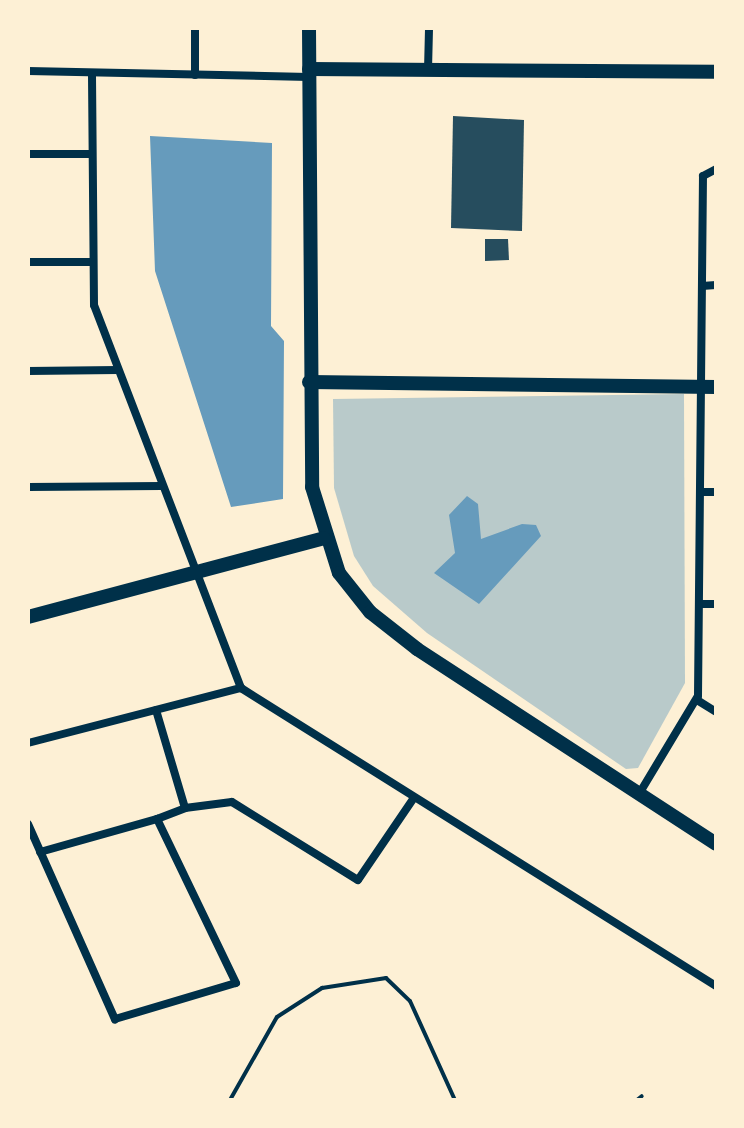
<!DOCTYPE html>
<html>
<head>
<meta charset="utf-8">
<style>
	body { margin:0 }
	#map { position:relative; width:744px; height:1128px; overflow:hidden; background:#fdf0d5; font-family:Mulish,sans-serif }
	div>[style] { position:absolute }
	.green>* { inset:0; background:#b9caca }
	.water>* { inset:0; background:#669bbc }
	.building>* { inset:0; background:#264d5e }
	.path>* { height:4px; margin:-2px; padding:0 2px; transform-origin:2px; border-radius:2px; background:#003049 }
	.minor>* { height:8px; margin:-4px; padding:0 4px; transform-origin:4px; border-radius:4px; background:#003049 }
	.tertiary>* { height:14px; margin:-7px; padding:0 7px; transform-origin:7px; border-radius:7px; background:#003049 }
	span { translate:-50% -50%; white-space:nowrap; text-align:center; line-height:1.15; -webkit-text-stroke:6px #fdf0d5; paint-order:stroke }
	.frame { position:absolute; inset:0; border:30px solid #fdf0d5; pointer-events:none }
</style>
</head>
<body>
<div id="map">
	<div class="green">
		<i style="clip-path:polygon(684px 394px,685px 683px,638px 768px,626px 769px,427px 633px,373px 586px,354px 556px,334px 488px,333px 399px)"></i>
	</div>
	<div class="water">
		<i style="clip-path:polygon(150px 136px,272px 143px,271px 326px,284px 341px,283px 499px,231px 507px,155px 271px)"></i>
		<i style="clip-path:polygon(467px 496px,478px 504px,481px 539px,522px 524px,536px 525px,541px 536px,479px 604px,434px 573px,455px 553px,449px 515px)"></i>
	</div>
	<div class="building">
		<i style="clip-path:polygon(453px 116px,524px 120px,522px 231px,451px 228px)"></i>
		<i style="clip-path:polygon(485px 239px,508px 239px,509px 260px,485px 261px)"></i>
	</div>
	<div class="path">
		<i style="left:230px;top:1100px;width:95px;rotate:-60.5deg"></i>
		<i style="left:277px;top:1017px;width:54px;rotate:-32.8deg"></i>
		<i style="left:322px;top:988px;width:65px;rotate:-8.9deg"></i>
		<i style="left:386px;top:978px;width:33px;rotate:44deg"></i>
		<i style="left:410px;top:1001px;width:109px;rotate:65.6deg"></i>
		<i style="left:637px;top:1100px;width:6px;rotate:-39deg"></i>
	</div>
	<div class="minor">
		<i style="left:195px;top:28px;width:47px;rotate:90deg"></i>
		<i style="left:428px;top:70px;width:42px;rotate:-88.6deg"></i>
		<i style="left:28px;top:71px;width:281px;rotate:1.2deg"></i>
		<i style="left:28px;top:154px;width:64px"></i>
		<i style="left:28px;top:262px;width:64px"></i>
		<i style="left:702px;top:286px;width:14px;rotate:-4deg"></i>
		<i style="left:28px;top:371px;width:90px;rotate:-0.6deg"></i>
		<i style="left:28px;top:487px;width:134px;rotate:-0.4deg"></i>
		<i style="left:700px;top:492px;width:16px"></i>
		<i style="left:699px;top:604px;width:17px"></i>
		<i style="left:241px;top:688px;width:561px;rotate:32.1deg"></i>
		<i style="left:697px;top:700px;width:22px;rotate:32deg"></i>
		<i style="left:28px;top:743px;width:220px;rotate:-14.5deg"></i>
		<i style="left:241px;top:688px;width:410px;rotate:-111deg"></i>
		<i style="left:94px;top:305px;width:232px;rotate:-90.5deg"></i>
		<i style="left:639px;top:794px;width:114px;rotate:-59deg"></i>
		<i style="left:698px;top:696px;width:520px;rotate:-89.45deg"></i>
		<i style="left:703px;top:176px;width:15px;rotate:-28deg"></i>
		<i style="left:185px;top:808px;width:47px;rotate:-7.3deg"></i>
		<i style="left:232px;top:802px;width:148px;rotate:31.8deg"></i>
		<i style="left:358px;top:880px;width:98px;rotate:-55.8deg"></i>
		<i style="left:28px;top:824px;width:214px;rotate:66deg"></i>
		<i style="left:115px;top:1019px;width:126px;rotate:-16.6deg"></i>
		<i style="left:236px;top:983px;width:182px;rotate:-115.7deg"></i>
		<i style="left:157px;top:819px;width:30px;rotate:-21deg"></i>
		<i style="left:185px;top:808px;width:102px;rotate:-106.5deg"></i>
		<i style="left:40px;top:852px;width:122px;rotate:-15.8deg"></i>
	</div>
	<div class="tertiary">
		<i style="left:309px;top:28px;width:459px;rotate:89.6deg"></i>
		<i style="left:312px;top:487px;width:90px;rotate:72.6deg"></i>
		<i style="left:339px;top:573px;width:50px;rotate:51.5deg"></i>
		<i style="left:370px;top:612px;width:60px;rotate:38.2deg"></i>
		<i style="left:417px;top:649px;width:357px;rotate:33.1deg"></i>
		<i style="left:309px;top:69px;width:407px;rotate:0.4deg"></i>
		<i style="left:309px;top:382px;width:407px;rotate:0.7deg"></i>
		<i style="left:28px;top:617px;width:306px;rotate:-14.9deg"></i>
	</div>
	<div class="frame"></div>
</div>
</body>
</html>
